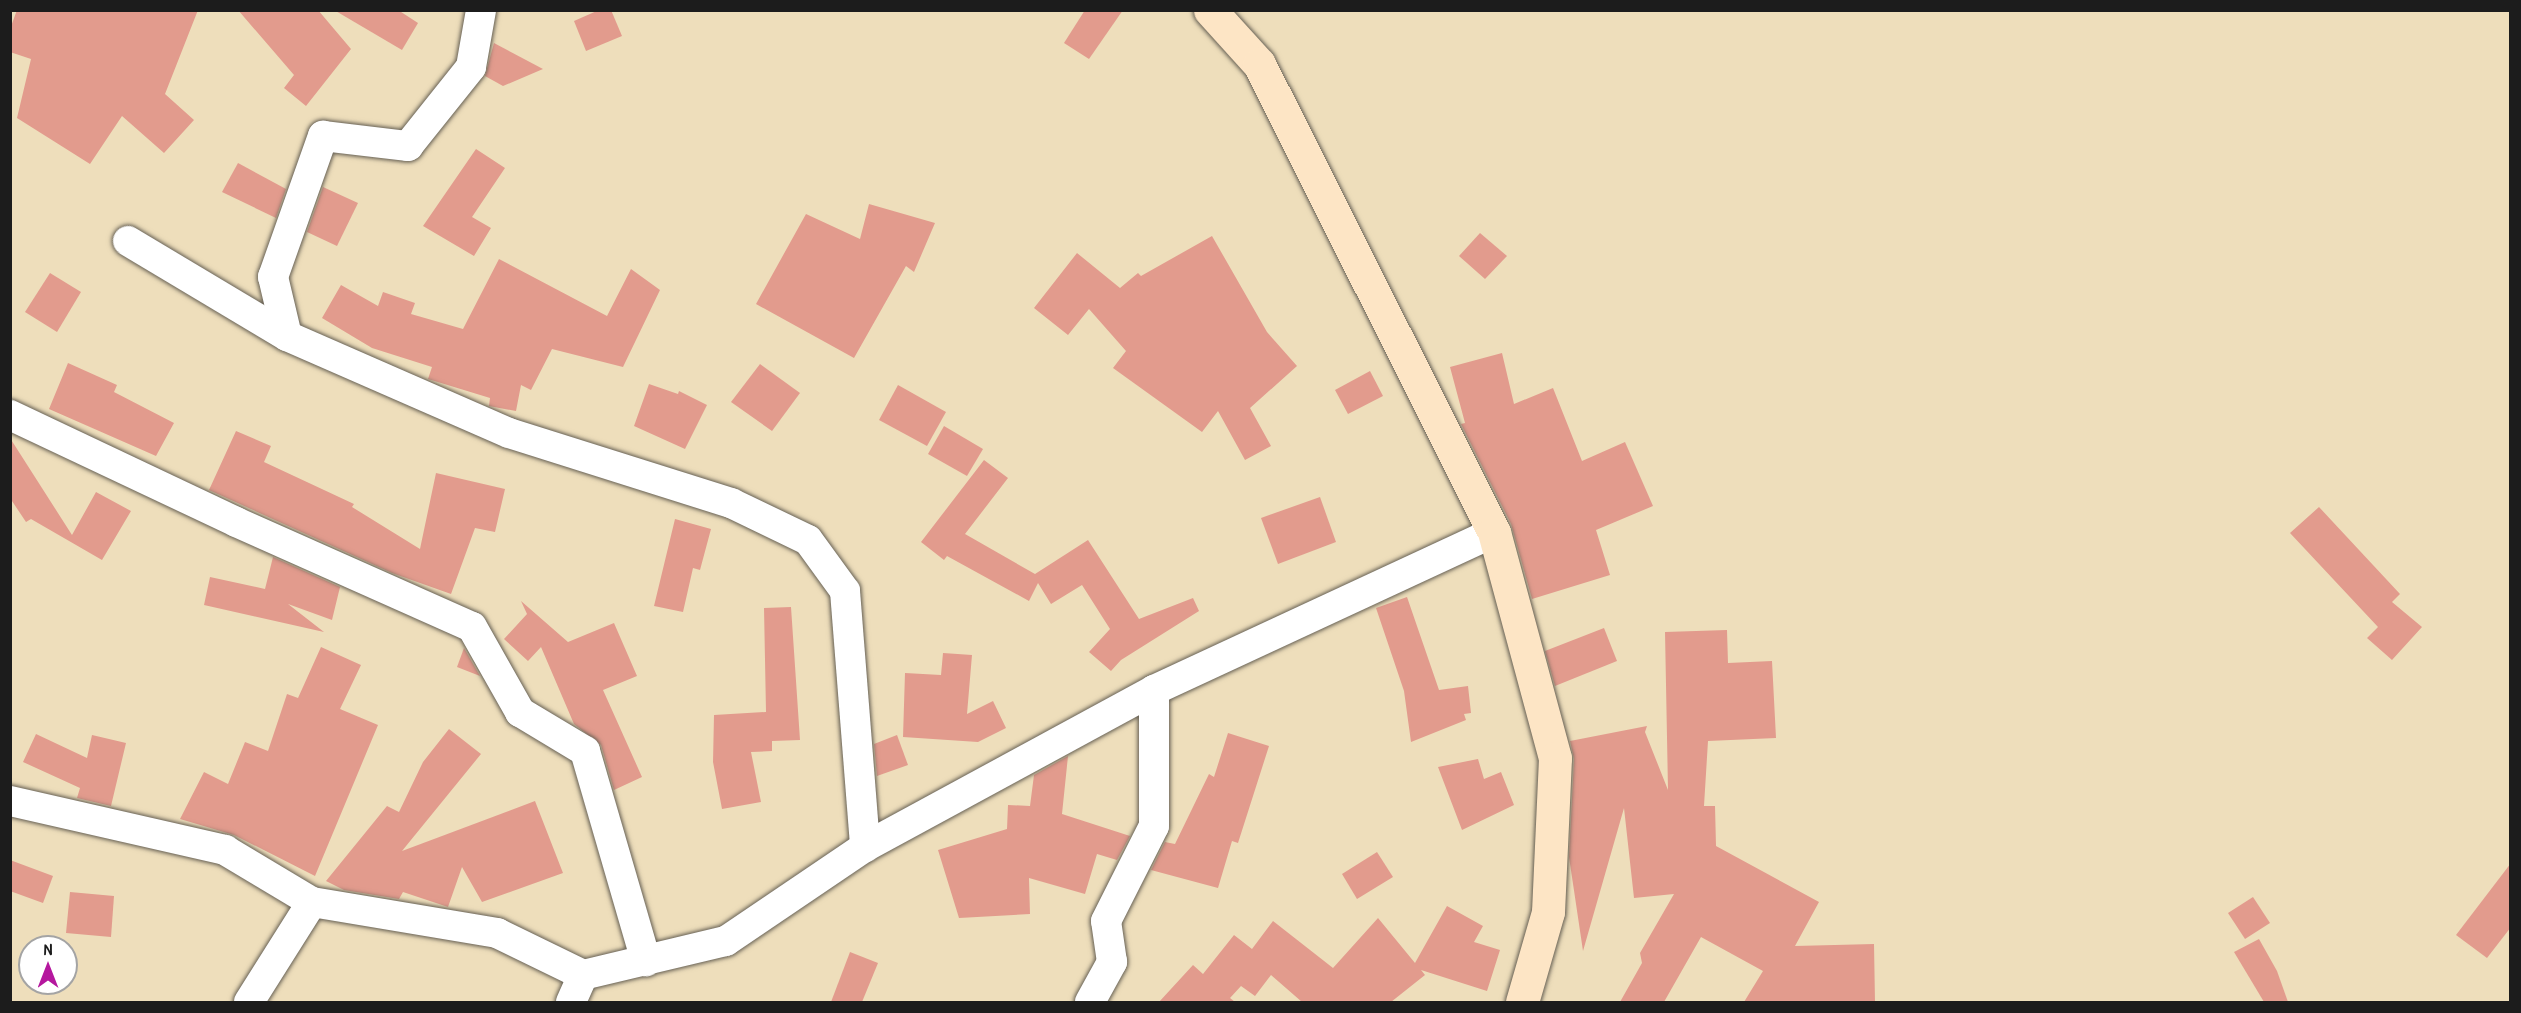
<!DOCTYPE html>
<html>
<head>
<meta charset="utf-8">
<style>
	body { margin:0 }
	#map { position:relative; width:2521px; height:1013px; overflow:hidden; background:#eedebb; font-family:"Patrick Hand",sans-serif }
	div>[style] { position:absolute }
	.building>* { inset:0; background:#e29b8d }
	.roads { filter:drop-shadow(0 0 2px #666054) drop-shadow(0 0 2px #666054) }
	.minor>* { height:30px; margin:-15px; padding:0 15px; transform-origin:15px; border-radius:15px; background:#fff }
	.secondary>* { height:33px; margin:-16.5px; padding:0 16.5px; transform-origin:16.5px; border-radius:16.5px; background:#fde5c5 }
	span { translate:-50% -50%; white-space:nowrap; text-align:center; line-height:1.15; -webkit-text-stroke:4.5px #fff; paint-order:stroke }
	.frame { position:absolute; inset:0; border:12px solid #1c1c1c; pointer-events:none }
	.north { position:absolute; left:18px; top:935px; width:60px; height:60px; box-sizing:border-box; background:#fff; border:2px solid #a4a4a4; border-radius:50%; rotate:0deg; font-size:16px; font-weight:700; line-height:24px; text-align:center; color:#1c1c1c }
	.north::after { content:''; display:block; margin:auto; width:21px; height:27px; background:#b5179e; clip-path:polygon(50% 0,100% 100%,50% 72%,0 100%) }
</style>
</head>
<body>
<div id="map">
	<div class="building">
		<i style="clip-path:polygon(17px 10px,198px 10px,165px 94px,194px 120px,164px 153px,122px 116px,90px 164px,17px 118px,31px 59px,10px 52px,10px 29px)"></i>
		<i style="clip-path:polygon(238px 10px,318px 10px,351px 49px,306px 106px,284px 88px,294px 75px)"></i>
		<i style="clip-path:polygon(334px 10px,398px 10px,418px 23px,402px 50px)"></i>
		<i style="clip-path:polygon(599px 10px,611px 10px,622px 36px,586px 51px,574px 21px)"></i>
		<i style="clip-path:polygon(1085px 10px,1123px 10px,1089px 59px,1064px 43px)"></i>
		<i style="clip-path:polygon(494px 43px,543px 69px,503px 86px,485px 76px)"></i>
		<i style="clip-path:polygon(476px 149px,505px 168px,472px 217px,491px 228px,474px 256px,423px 226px)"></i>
		<i style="clip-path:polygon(238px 163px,286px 189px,276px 218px,222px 192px)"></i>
		<i style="clip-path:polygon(323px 187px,358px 203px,337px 246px,307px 232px)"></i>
		<i style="clip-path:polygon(869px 204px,935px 223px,914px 272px,906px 266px,854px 358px,756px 304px,806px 214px,860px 239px)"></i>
		<i style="clip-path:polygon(1480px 233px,1507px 256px,1485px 279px,1459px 256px)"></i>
		<i style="clip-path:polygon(1212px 236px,1267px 332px,1297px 366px,1250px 408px,1271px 446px,1245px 460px,1218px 411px,1202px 432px,1113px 368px,1126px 351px,1089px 309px,1068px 335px,1034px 308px,1077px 253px,1120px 288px,1138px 273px,1141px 276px)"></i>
		<i style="clip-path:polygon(499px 259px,607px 316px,631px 269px,660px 290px,623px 367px,552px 349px,531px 390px,521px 385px,516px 411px,489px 406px,490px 398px,428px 379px,432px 367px,372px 348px,322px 318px,341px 285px,378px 306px,383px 292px,415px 303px,411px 314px,463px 329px)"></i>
		<i style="clip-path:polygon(50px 273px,81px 292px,57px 332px,25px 312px)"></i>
		<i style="clip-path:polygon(1502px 353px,1514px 404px,1553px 388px,1582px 461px,1625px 442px,1653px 506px,1596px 530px,1610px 575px,1532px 599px,1511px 524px,1461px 424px,1465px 423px,1450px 367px)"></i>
		<i style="clip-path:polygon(68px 363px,117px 385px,114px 392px,174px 423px,156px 456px,49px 409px)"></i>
		<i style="clip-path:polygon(760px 364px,800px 393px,772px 431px,731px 402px)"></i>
		<i style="clip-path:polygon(1370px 371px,1383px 396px,1348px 414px,1335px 390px)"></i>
		<i style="clip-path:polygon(649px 384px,678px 394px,679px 391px,707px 405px,685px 449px,634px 426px)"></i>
		<i style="clip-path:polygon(898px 385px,946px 412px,927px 446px,879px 420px)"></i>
		<i style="clip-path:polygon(944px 426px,983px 449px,967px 476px,928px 454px)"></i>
		<i style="clip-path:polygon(236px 431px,271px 446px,264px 462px,354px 504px,352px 507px,420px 549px,436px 473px,505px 489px,495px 532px,475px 528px,451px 594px,392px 573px,209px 490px)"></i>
		<i style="clip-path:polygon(10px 438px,72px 535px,96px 492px,131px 511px,102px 560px,31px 519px,26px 522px,10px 498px)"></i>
		<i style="clip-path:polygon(984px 460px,1008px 478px,965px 534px,1035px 574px,1088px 540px,1139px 619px,1193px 598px,1199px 611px,1121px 660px,1111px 671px,1089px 652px,1110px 629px,1082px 585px,1051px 604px,1038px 583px,1029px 601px,947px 556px,944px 560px,921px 542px)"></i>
		<i style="clip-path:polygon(1320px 497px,1336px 542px,1278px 564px,1261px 518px)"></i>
		<i style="clip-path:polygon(2319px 507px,2400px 594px,2392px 602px,2422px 627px,2392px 660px,2367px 638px,2378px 627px,2290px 533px)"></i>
		<i style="clip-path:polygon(675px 519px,711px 529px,700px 570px,693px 568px,683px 612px,654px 606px)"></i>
		<i style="clip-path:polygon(273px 557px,340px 587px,332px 620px,288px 604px,324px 632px,204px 605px,210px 577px,265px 589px)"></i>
		<i style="clip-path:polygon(1407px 597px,1439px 690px,1468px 686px,1471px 713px,1464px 714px,1466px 720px,1411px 742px,1404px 691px,1376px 608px)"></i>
		<i style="clip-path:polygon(521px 601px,568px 642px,614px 623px,637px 676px,603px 690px,642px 777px,614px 790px,601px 745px,574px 724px,541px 647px,528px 661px,504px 639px,527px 614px)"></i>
		<i style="clip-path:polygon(791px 607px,800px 740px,772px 741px,772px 751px,751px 752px,761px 802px,722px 809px,713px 762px,714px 715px,766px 712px,764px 608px)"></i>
		<i style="clip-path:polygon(1604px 628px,1617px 661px,1555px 686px,1545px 651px)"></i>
		<i style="clip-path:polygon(1727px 630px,1728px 663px,1772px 661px,1776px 738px,1708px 741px,1704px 806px,1715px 806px,1716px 846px,1819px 902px,1795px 946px,1874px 944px,1875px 1002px,1744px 1002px,1763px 971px,1701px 937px,1664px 1002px,1620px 1002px,1642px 963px,1640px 953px,1674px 894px,1634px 898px,1624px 808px,1583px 951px,1569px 857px,1574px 759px,1570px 741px,1647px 726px,1645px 732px,1668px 790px,1665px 632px)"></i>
		<i style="clip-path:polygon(321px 647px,361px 665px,340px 709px,378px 725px,315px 876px,234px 835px,180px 819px,204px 772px,228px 784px,245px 742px,268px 751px,287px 694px,298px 698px)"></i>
		<i style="clip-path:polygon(464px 648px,480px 676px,457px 667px)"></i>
		<i style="clip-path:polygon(943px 653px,972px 655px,967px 714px,993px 701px,1006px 728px,978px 742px,903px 737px,905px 673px,941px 675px)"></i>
		<i style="clip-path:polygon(449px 729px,481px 754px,402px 851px,535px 801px,563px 873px,482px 902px,462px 867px,448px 907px,403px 892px,399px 899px,344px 890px,326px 881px,387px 806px,399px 812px,423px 762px)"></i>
		<i style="clip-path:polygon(1228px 733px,1269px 746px,1238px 843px,1232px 841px,1218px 888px,1151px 870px,1165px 842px,1175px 844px,1209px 774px,1214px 777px)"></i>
		<i style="clip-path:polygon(36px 734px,87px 758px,92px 735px,126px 743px,111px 806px,77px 798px,80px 788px,23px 762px)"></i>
		<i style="clip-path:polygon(897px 735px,908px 765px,877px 776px,874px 744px)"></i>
		<i style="clip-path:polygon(1068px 756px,1062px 814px,1130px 836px,1117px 860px,1097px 854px,1085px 894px,1029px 878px,1030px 914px,959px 918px,938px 850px,1007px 829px,1008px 805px,1030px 806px,1034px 775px)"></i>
		<i style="clip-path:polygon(1478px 759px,1484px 779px,1501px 772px,1514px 805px,1462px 830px,1438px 767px)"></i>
		<i style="clip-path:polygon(1377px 852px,1393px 877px,1357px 899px,1342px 874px)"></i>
		<i style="clip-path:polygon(10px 860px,53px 876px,43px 903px,10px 891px)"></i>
		<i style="clip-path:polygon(2511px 863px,2511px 927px,2487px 958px,2456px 935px)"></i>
		<i style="clip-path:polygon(70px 892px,114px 896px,111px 937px,66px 933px)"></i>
		<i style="clip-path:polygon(2253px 897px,2270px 923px,2245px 939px,2228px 913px)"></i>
		<i style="clip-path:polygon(1447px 906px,1483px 926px,1474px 942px,1500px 950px,1487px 991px,1421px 970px,1425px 975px,1391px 1002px,1302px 1002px,1271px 975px,1255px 996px,1241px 986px,1230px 998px,1235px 1002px,1159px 1002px,1193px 965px,1203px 974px,1234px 935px,1252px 949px,1273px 921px,1333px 968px,1378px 918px,1415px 963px)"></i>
		<i style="clip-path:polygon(2259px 939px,2277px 971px,2288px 1002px,2264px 1002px,2234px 952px)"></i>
		<i style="clip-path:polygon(850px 952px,878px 963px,862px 1002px,831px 1002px)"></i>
	</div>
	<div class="roads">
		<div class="minor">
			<i style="left:128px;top:241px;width:185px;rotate:30.9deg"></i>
			<i style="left:287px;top:336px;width:242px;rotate:23.6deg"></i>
			<i style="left:509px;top:433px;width:233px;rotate:17.5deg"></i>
			<i style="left:731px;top:503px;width:85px;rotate:25.7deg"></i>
			<i style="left:808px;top:540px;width:63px;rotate:54deg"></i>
			<i style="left:845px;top:591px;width:257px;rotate:85.5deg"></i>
			<i style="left:287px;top:336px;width:61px;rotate:-103.3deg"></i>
			<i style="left:273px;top:277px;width:150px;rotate:-70.5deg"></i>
			<i style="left:323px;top:136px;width:86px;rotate:6.7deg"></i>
			<i style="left:408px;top:146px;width:101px;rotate:-51.4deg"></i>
			<i style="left:471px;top:67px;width:58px;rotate:-80deg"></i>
			<i style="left:10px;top:415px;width:250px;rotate:25.3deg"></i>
			<i style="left:236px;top:522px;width:258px;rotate:24deg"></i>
			<i style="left:472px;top:627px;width:98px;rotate:60.5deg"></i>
			<i style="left:520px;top:712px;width:76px;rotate:31deg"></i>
			<i style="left:585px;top:751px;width:219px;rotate:73.8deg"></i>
			<i style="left:10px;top:801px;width:221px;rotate:12.8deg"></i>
			<i style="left:225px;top:850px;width:101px;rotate:30.9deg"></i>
			<i style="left:312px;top:902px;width:188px;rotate:9.5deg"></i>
			<i style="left:497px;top:933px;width:96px;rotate:26deg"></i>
			<i style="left:583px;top:975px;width:147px;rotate:-13.4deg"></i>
			<i style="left:726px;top:941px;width:168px;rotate:-34.1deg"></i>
			<i style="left:865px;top:847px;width:329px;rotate:-28.5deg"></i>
			<i style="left:1154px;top:690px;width:375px;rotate:-24.9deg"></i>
			<i style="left:249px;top:1002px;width:118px;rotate:-57.8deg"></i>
			<i style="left:571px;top:1002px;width:30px;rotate:-66deg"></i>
			<i style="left:1090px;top:1002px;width:46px;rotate:-61.2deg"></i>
			<i style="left:1112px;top:962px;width:41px;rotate:-98.3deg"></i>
			<i style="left:1106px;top:921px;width:106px;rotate:-63.2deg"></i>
			<i style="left:1154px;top:826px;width:136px;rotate:-90deg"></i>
		</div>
		<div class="secondary">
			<i style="left:1210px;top:10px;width:73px;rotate:47.8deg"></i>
			<i style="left:1259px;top:64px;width:524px;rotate:63.34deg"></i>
			<i style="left:1494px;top:532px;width:234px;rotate:74.9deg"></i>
			<i style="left:1555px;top:758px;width:154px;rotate:92.6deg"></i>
			<i style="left:1548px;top:912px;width:94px;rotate:106.1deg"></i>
		</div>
	</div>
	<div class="frame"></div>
	<div class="north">N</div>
</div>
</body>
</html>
